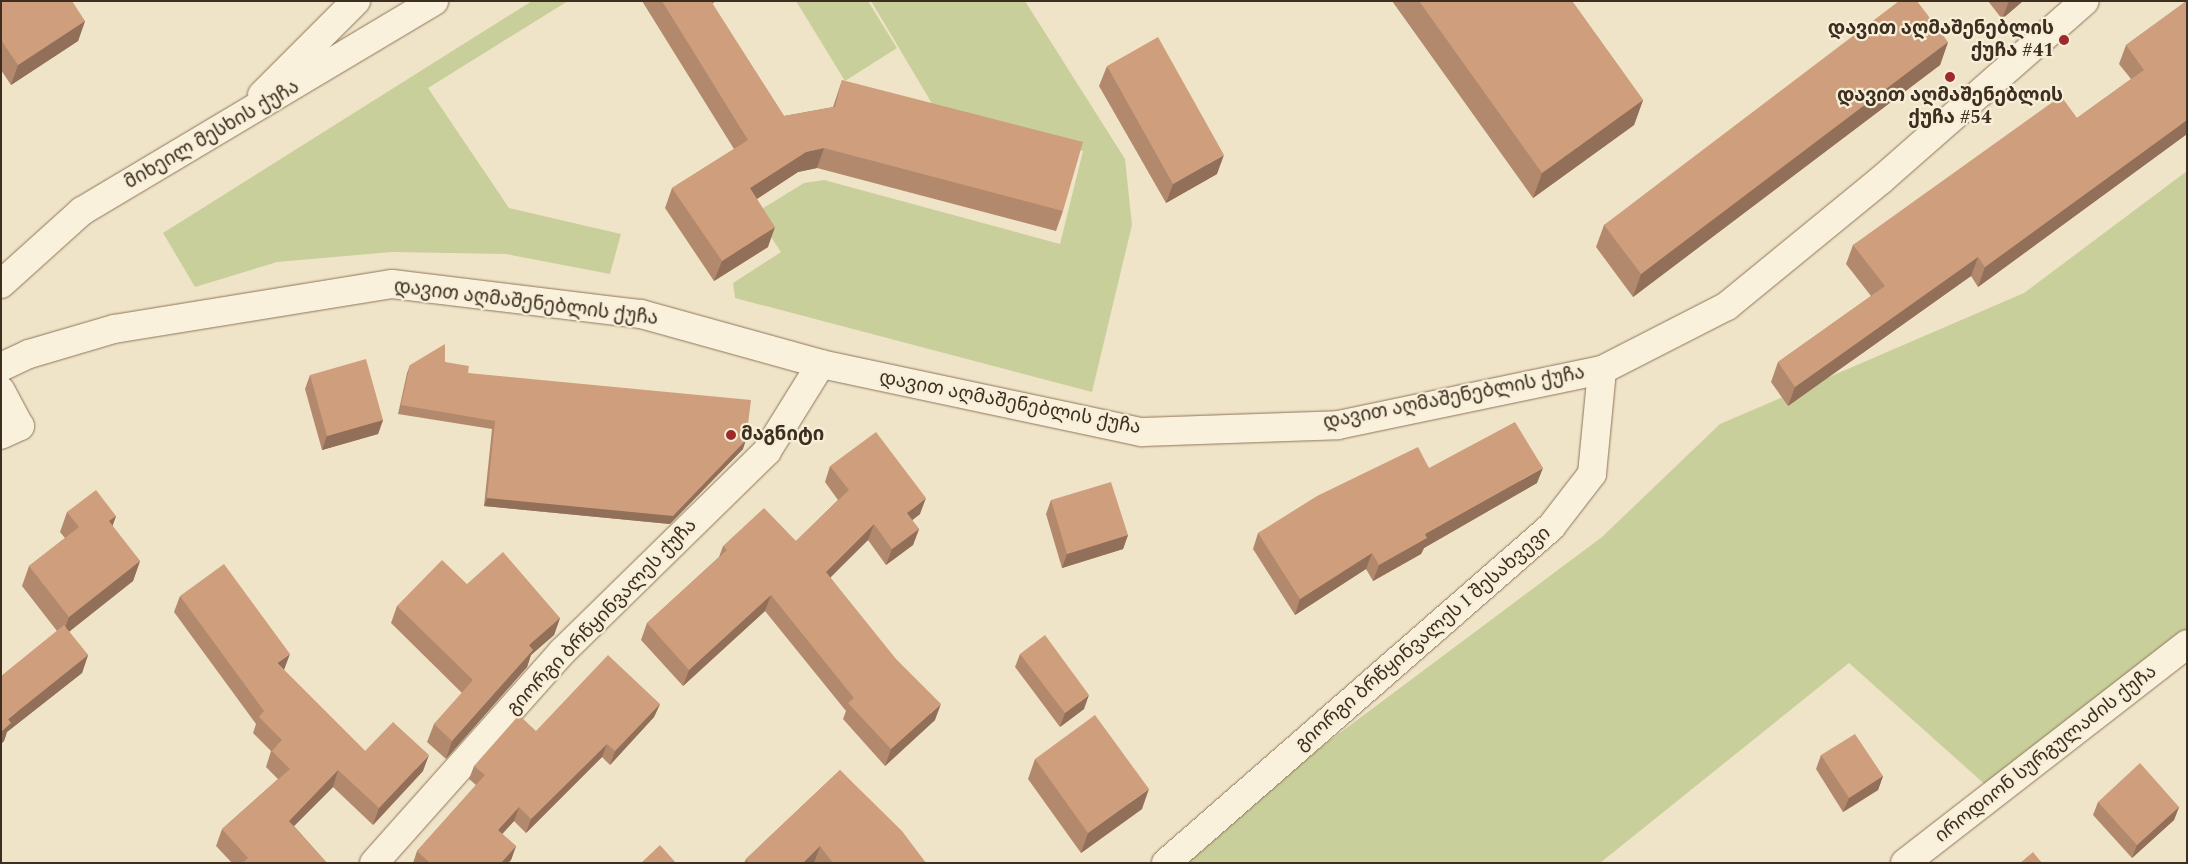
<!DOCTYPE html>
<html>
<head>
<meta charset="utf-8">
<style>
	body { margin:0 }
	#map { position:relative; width:2188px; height:864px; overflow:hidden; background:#f0e4c8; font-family:Spectral,"Noto Sans Georgian",serif }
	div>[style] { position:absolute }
	.green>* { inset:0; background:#c9cf9b }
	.roads { filter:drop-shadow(0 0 1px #8d765c) drop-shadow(0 0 1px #8d765c) }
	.minor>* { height:28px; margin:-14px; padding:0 14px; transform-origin:14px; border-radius:14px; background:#faf1dc }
	.tertiary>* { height:28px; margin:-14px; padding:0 14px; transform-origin:14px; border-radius:14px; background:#faf1dc }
	.wall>* { inset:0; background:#b2896c }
	.shaded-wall>* { inset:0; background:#916f58 }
	.building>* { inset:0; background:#cf9f7d }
	.dots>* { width:14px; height:14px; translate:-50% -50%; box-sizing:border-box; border:2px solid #f7eed8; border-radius:50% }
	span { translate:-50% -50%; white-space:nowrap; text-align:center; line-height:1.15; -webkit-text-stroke:4.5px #f7eed8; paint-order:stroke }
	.poi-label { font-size:19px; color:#3d2e20; font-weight:700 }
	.right { translate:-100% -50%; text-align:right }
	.left { translate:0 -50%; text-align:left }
	.street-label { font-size:19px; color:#3d2e20 }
	.frame { position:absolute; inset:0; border:2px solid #3d2e20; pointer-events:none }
</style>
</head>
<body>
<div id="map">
	<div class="green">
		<i style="clip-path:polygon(532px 1px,568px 1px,428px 88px,509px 208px,621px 234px,610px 274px,506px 254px,392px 252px,277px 262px,195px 287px,163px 233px)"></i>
		<i style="clip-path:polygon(796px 1px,868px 1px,897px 48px,845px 81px)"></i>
		<i style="clip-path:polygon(871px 1px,1025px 1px,1125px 159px,1132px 225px,1092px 392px,735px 298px,733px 283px,781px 252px,755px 213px,804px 183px,824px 180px,1060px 244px,1083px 151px,937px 112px)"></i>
		<i style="clip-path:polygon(2187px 171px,2187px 644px,1989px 788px,1849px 663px,1600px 863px,1166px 863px,1602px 537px,1720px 424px,2024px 293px)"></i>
	</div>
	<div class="roads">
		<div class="minor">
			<i style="left:262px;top:95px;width:133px;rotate:-45deg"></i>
			<i style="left:1px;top:284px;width:109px;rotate:-42deg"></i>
			<i style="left:82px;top:211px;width:410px;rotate:-30.8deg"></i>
			<i style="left:1px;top:391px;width:40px;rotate:62deg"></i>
			<i style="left:20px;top:426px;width:21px;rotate:155deg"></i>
			<i style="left:1166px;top:863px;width:511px;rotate:-41.11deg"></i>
			<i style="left:1551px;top:527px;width:67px;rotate:-52.3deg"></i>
			<i style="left:1592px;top:474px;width:104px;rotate:-84.5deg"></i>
			<i style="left:1905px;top:863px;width:357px;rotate:-37.8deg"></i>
		</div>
		<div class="tertiary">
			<i style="left:1px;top:367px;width:31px;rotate:-25deg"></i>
			<i style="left:29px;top:354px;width:89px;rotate:-16.4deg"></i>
			<i style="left:114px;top:329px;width:282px;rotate:-9.2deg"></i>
			<i style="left:392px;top:284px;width:251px;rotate:6.9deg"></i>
			<i style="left:641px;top:314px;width:187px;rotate:15.5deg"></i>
			<i style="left:821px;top:364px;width:328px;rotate:12deg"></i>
			<i style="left:1142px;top:432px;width:196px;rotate:-2deg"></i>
			<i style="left:1338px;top:425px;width:270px;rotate:-11.8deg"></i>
			<i style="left:1602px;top:370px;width:140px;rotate:-27.1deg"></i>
			<i style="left:1727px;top:306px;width:199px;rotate:-39.3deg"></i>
			<i style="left:1881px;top:180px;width:271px;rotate:-41.3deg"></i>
			<i style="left:374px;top:863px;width:283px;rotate:-48.3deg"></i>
			<i style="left:562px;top:652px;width:287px;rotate:-44.4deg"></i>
			<i style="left:767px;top:451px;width:102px;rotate:-58.2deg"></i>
		</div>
	</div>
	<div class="wall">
		<i style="clip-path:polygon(1px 1px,85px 21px,78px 41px,11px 85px,1px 70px)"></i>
		<i style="clip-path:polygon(642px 1px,716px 1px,712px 4px,784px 116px,833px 107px,842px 80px,1063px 211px,1056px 231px,817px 168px,798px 172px,757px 199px,768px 247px,714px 281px,665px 208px,672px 188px,734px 149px)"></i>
		<i style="clip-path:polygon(1392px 1px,1572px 1px,1643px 100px,1634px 125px,1533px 198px)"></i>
		<i style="clip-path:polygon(1988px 1px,2023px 1px,2002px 19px)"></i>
		<i style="clip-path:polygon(2187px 1px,2187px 134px,1978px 287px,1971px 276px,1788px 406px,1771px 382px,1778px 362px,1871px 296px,1846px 264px,1853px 245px,2077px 118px,2131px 79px,2119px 64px,2126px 45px)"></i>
		<i style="clip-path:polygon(1948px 42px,1940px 65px,1633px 297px,1596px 247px,1604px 225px)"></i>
		<i style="clip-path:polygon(1107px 66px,1217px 174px,1166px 203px,1099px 86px)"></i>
		<i style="clip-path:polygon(445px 362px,468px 373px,743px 449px,670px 524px,484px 506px,492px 429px,398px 414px,407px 373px,410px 365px)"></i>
		<i style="clip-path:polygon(310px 375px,383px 420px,378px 434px,322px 450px,305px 389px)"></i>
		<i style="clip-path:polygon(830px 466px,920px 514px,912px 520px,919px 529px,913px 545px,886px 565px,868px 540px,830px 577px,935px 720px,885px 766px,843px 719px,846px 711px,765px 611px,683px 686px,641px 640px,647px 623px,719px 557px,723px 546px,796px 541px,838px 500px,825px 482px)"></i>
		<i style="clip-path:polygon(1429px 468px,1537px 483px,1424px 548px,1421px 554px,1373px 581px,1366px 569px,1295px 615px,1253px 549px,1258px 533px)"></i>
		<i style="clip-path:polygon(1051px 500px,1128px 535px,1123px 549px,1062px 568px,1046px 514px)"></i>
		<i style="clip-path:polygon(67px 512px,116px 516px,112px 526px,140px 561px,133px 581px,69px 632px,88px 655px,82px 673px,7px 732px,4px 741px,1px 744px,57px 631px,22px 586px,29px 566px,65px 538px,60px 532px)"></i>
		<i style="clip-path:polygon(467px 584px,560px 618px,554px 635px,531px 655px,527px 667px,446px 759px,427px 742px,434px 724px,462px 693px,391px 623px,397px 606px)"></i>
		<i style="clip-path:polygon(180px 596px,284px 670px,365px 751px,423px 771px,373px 825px,333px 787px,294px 826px,327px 863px,232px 863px,216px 846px,222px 829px,278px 779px,266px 767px,271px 751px,253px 733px,256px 724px,174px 612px)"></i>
		<i style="clip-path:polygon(1020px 654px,1084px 709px,1060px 727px,1015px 667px)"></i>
		<i style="clip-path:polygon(660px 704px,654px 717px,610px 765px,602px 757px,526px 833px,514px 821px,502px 834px,516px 846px,511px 860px,508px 863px,413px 863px,417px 851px,476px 785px,469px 779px,474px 766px,536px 731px)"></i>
		<i style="clip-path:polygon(1821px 755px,1883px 776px,1878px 790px,1843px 812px,1816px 769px)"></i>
		<i style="clip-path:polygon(1035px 759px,1142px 809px,1081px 853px,1028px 779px)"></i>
		<i style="clip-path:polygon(840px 770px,926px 863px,744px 863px,746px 859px)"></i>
		<i style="clip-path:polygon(2098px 802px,2179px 807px,2174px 820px,2132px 858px,2093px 815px)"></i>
	</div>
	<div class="shaded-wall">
		<i style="clip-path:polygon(2009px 1px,2023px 1px,2002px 19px)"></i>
		<i style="clip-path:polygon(85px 21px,78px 41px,11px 85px,18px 65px)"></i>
		<i style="clip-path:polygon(1948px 42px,1940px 65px,1633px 297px,1641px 274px)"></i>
		<i style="clip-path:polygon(1643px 100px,1634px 125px,1533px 198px,1542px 173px)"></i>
		<i style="clip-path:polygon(2187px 120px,2187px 134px,1978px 287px,1985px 267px)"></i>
		<i style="clip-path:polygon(824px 148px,817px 168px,798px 172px,743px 208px,750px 188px,806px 152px)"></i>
		<i style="clip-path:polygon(1224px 155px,1217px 174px,1166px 203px,1173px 184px)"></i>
		<i style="clip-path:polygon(775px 227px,768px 247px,714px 281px,722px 261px)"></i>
		<i style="clip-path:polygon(1978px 257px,1971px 276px,1788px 406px,1795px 387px)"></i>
		<i style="clip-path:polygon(383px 420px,378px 434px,322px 450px,327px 436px)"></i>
		<i style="clip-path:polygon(746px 440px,743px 449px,670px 524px,484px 506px,487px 498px)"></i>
		<i style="clip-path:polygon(1543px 468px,1537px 483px,1424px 548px,1421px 554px,1373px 581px,1379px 565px,1425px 534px)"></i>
		<i style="clip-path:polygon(926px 498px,920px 514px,901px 529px,907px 513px)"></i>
		<i style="clip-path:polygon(116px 516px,109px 536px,109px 521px)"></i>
		<i style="clip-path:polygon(874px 524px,868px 540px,820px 588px,826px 572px)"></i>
		<i style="clip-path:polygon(919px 529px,913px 545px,886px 565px,892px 549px)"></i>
		<i style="clip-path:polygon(1128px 535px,1123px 549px,1062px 568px,1067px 554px)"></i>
		<i style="clip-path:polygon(1372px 553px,1366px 569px,1295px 615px,1300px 599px)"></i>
		<i style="clip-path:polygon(140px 561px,133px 581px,62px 637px,69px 617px)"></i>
		<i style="clip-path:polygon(771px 595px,765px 611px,683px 686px,689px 670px)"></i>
		<i style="clip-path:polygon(560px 618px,554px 635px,531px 655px,527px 667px,446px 759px,452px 741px,529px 645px)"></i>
		<i style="clip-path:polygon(290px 654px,284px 670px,277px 663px)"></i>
		<i style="clip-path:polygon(88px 655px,82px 673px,7px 732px,4px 741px,1px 744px,1px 732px,8px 719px)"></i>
		<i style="clip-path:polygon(1089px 695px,1084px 709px,1060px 727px,1065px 713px)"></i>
		<i style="clip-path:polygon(660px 704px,654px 717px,610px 765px,615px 751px)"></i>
		<i style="clip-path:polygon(941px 704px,935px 720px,885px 766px,891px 749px)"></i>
		<i style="clip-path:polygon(607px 744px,602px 757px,526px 833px,531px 819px)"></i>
		<i style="clip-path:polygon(429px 755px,423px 771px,373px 825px,379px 808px)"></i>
		<i style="clip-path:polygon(338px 770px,333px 787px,283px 837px,289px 821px)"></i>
		<i style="clip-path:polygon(1883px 776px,1878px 790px,1843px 812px,1849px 798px)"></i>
		<i style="clip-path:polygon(1149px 789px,1142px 809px,1081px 853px,1088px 833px)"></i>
		<i style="clip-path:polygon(519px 807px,514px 821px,493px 844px,498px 830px)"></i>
		<i style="clip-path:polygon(2179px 807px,2174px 820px,2132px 858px,2137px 845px)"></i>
		<i style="clip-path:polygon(516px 846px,511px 860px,508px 863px,501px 863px)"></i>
		<i style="clip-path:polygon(820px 846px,814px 863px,803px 863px)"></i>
	</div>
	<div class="building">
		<i style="clip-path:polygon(1px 1px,72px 1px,85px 21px,18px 65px,1px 40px)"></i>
		<i style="clip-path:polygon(662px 1px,711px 1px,784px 116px,835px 107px,842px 80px,1083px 142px,1063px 211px,824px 148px,806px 152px,750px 188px,775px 227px,722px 261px,672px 188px,748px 140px)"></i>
		<i style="clip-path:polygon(1419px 1px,1572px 1px,1643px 100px,1542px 173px)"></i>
		<i style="clip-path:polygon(1899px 1px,1917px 1px,1948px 42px,1641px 274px,1604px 225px)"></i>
		<i style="clip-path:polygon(2186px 1px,2187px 1px,2187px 120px,1985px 267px,1978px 257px,1795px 387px,1778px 362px,1885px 286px,1853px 245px,2061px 96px,2077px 118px,2144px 70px,2126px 45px)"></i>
		<i style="clip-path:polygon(1158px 37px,1224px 155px,1173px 184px,1107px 66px)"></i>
		<i style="clip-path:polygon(445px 344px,445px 362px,469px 366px,468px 373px,751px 400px,746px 440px,673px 516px,487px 498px,495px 421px,401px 405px,410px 365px)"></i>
		<i style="clip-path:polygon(366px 359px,383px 420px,327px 436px,310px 375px)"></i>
		<i style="clip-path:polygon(1515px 422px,1543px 468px,1425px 534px,1427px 538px,1379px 565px,1372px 553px,1300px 599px,1258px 533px,1317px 496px,1418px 447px,1429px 468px)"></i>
		<i style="clip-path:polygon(876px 432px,926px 498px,907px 513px,919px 529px,892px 549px,874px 524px,826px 572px,896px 659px,941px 704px,891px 749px,848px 703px,854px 698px,771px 595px,689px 670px,647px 623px,727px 550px,723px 546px,764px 508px,796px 541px,849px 490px,830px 466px)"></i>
		<i style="clip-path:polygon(1111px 482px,1128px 535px,1067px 554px,1051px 500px)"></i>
		<i style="clip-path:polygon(96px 490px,116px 516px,109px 521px,140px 561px,69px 617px,29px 566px,79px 527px,67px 512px)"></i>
		<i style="clip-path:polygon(503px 552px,560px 618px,529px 645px,533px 650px,452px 741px,434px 724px,473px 680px,397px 606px,442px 560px,467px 584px)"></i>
		<i style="clip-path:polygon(224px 564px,290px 654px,277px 663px,365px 751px,393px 722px,429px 755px,379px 808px,338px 770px,289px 821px,327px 863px,242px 863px,248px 858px,222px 829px,290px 769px,272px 751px,282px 740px,259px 717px,264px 711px,180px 596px)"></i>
		<i style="clip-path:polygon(64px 625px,88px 655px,8px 719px,11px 723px,1px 732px,1px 676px)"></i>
		<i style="clip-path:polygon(1045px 635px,1089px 695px,1065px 713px,1020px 654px)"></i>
		<i style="clip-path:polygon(608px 655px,660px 704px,615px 751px,607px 744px,531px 819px,519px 807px,498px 830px,516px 846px,501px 863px,430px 863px,417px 851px,485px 775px,474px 766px,519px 715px,536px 731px)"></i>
		<i style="clip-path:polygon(1095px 715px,1149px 789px,1088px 833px,1035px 759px)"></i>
		<i style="clip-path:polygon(1855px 734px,1883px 776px,1849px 798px,1821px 755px)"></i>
		<i style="clip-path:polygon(2140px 763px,2179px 807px,2137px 845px,2098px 802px)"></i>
		<i style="clip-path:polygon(840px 770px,902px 831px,926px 863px,833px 863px,820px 846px,803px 863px,749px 863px,746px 859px)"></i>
		<i style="clip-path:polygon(660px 845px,676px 863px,641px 863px)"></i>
		<i style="clip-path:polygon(2033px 852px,2042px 863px,2020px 863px)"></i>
	</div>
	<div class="dots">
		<i style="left:2064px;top:40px;background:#9e2a2b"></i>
		<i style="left:1950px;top:77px;background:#9e2a2b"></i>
		<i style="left:731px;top:435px;background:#9e2a2b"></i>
	</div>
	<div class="poi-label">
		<span class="right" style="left:2054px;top:40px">დავით აღმაშენებლის<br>ქუჩა #41</span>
		<span style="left:1950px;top:107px">დავით აღმაშენებლის<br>ქუჩა #54</span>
		<span class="left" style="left:741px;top:435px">მაგნიტი</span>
	</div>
	<div class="street-label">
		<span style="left:212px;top:135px;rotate:-30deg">მიხეილ მესხის ქუჩა</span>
		<span style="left:526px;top:303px;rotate:7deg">დავით აღმაშენებლის ქუჩა</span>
		<span style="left:1454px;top:398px;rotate:-11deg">დავით აღმაშენებლის ქუჩა</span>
		<span style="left:1010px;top:403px;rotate:11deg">დავით აღმაშენებლის ქუჩა</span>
		<span style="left:602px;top:617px;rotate:-46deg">გიორგი ბრწყინვალეს ქუჩა</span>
		<span style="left:1423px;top:639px;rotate:-41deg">გიორგი ბრწყინვალეს I შესახვევი</span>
		<span style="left:2046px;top:754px;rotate:-38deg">იროდიონ სურგულაძის ქუჩა</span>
	</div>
	<div class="frame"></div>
</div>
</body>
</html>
